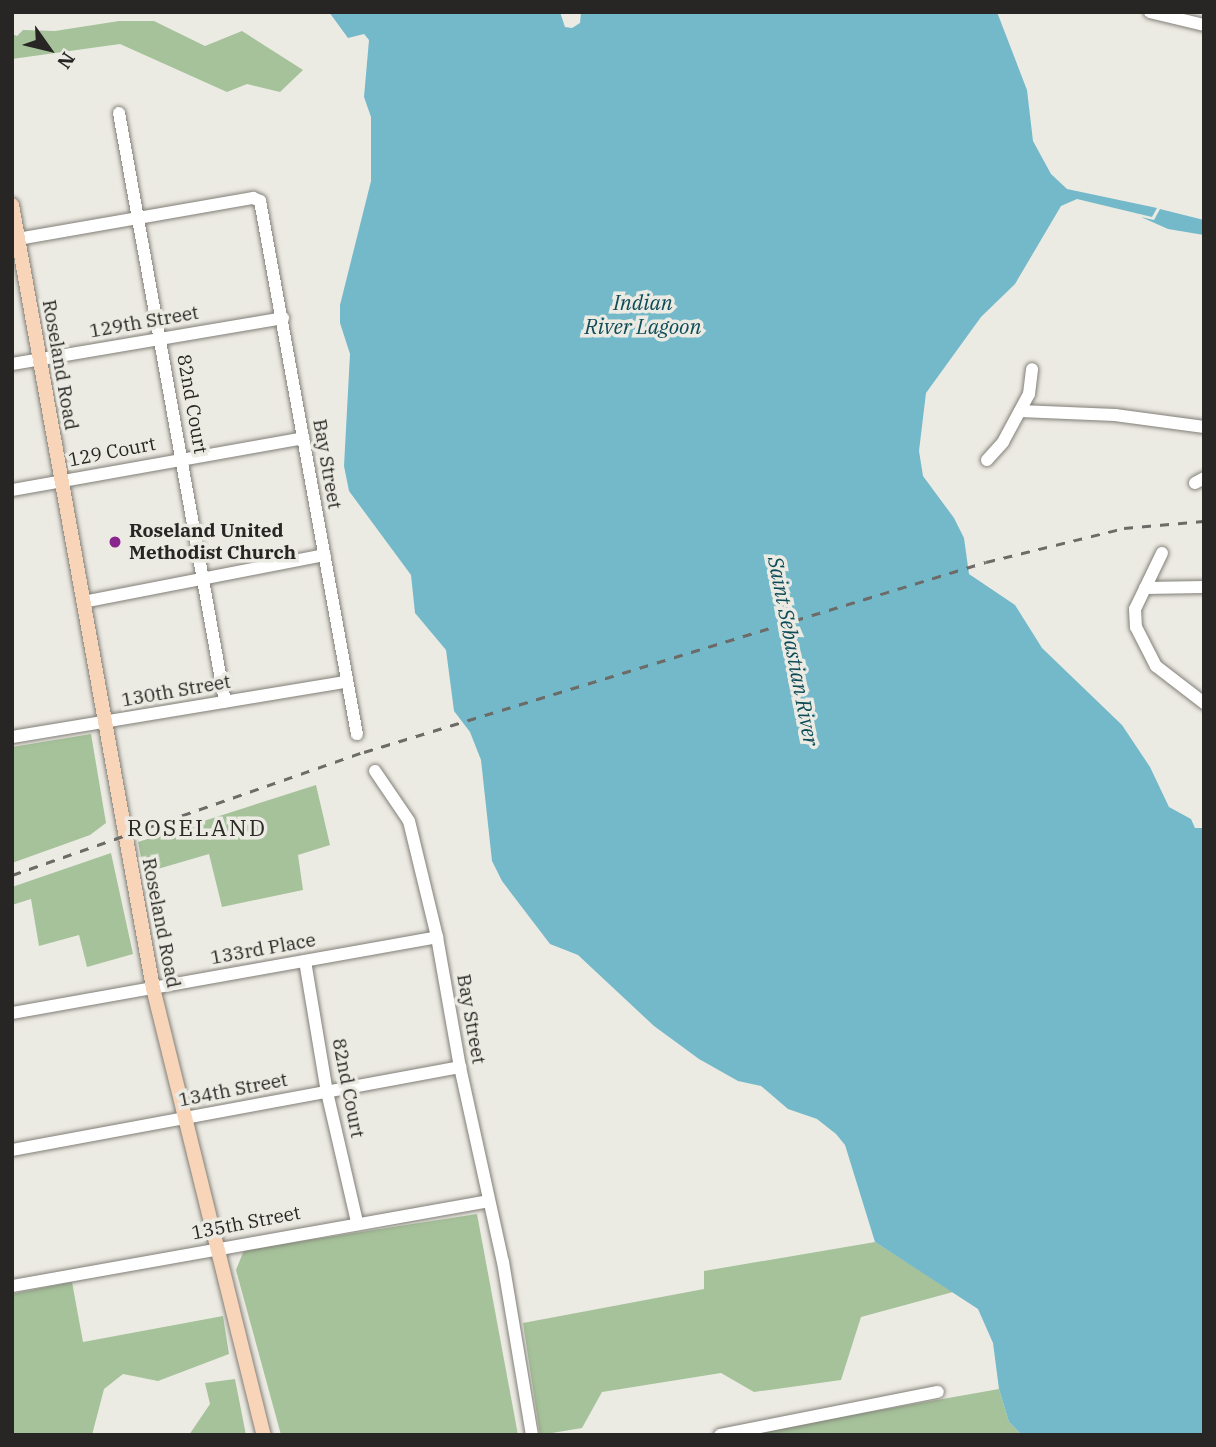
<!DOCTYPE html>
<html>
<head>
<meta charset="utf-8">
<style>
	body { margin:0 }
	#map { position:relative; width:1216px; height:1447px; overflow:hidden; background:#ecebe3; font-family:"IBM Plex Serif",serif }
	div>[style] { position:absolute }
	.green>* { inset:0; background:#a5c29a }
	.water>* { inset:0; background:#74b9c9 }
	.roads { filter:drop-shadow(0 0 2px #817f78) drop-shadow(0 0 2px #817f78) }
	.minor>* { height:12px; margin:-6px; padding:0 6px; transform-origin:6px; border-radius:6px; background:#fff }
	.major>* { height:14px; margin:-7px; padding:0 7px; transform-origin:7px; border-radius:7px; background:#f8d4b8 }
	.rail>* { height:2.5px; margin-top:-1.25px; transform-origin:0; background:repeating-linear-gradient(90deg,#6c6b67 0 9px,transparent 0 18px) }
	.dots>* { width:19px; height:19px; translate:-50% -50%; box-sizing:border-box; border:4px solid #ecebe3; border-radius:50% }
	span { translate:-50% -50%; white-space:nowrap; text-align:center; line-height:1.15; -webkit-text-stroke:7px #ecebe3; paint-order:stroke }
	.street-label { font-size:19px; color:#272624 }
	.poi-label { font-size:19px; color:#272624; font-weight:700 }
	.left { translate:0 -50%; text-align:left }
	.water-label { font-size:21px; color:#0d4b57; font-style:italic }
	.quarter-label { font-size:23px; color:#2d2b26; letter-spacing:2px }
	.frame { position:absolute; inset:0; border:14px solid #272624; pointer-events:none }
	.north { position:absolute; left:14px; top:14px; width:70px; height:70px; -webkit-text-stroke:5px #ecebe3; paint-order:stroke; rotate:124deg; font-size:19px; font-weight:700; line-height:28px; text-align:center; color:#272624 }
	.north::after { content:''; display:block; margin:auto; width:24px; height:32px; background:#272624; clip-path:polygon(50% 0,100% 100%,50% 72%,0 100%) }
</style>
</head>
<body>
<div id="map">
	<div class="green">
		<i style="clip-path:polygon(119px 21px,154px 21px,205px 46px,242px 31px,303px 70px,280px 92px,247px 84px,227px 92px,120px 44px,12px 59px,12px 34px,17px 36px,23px 30px,55px 31px)"></i>
		<i style="clip-path:polygon(91px 734px,106px 823px,90px 835px,12px 863px,12px 747px)"></i>
		<i style="clip-path:polygon(316px 785px,330px 845px,298px 855px,303px 890px,222px 907px,209px 854px,144px 873px,138px 842px)"></i>
		<i style="clip-path:polygon(111px 853px,133px 954px,87px 967px,79px 935px,39px 946px,31px 899px,12px 905px,12px 887px)"></i>
		<i style="clip-path:polygon(477px 1214px,518px 1435px,281px 1435px,236px 1270px,244px 1250px)"></i>
		<i style="clip-path:polygon(875px 1242px,953px 1292px,861px 1317px,841px 1380px,754px 1392px,721px 1373px,602px 1392px,582px 1428px,540px 1435px,523px 1323px,704px 1289px,704px 1271px)"></i>
		<i style="clip-path:polygon(72px 1282px,83px 1342px,223px 1316px,229px 1354px,158px 1381px,123px 1374px,104px 1389px,92px 1435px,12px 1435px,12px 1294px)"></i>
		<i style="clip-path:polygon(235px 1379px,246px 1435px,189px 1435px,210px 1404px,205px 1383px)"></i>
		<i style="clip-path:polygon(999px 1389px,1009px 1422px,1022px 1435px,739px 1435px)"></i>
	</div>
	<div class="water">
		<i style="clip-path:polygon(329px 12px,560px 12px,565px 27px,572px 28px,580px 23px,581px 12px,997px 12px,1027px 90px,1033px 141px,1051px 174px,1067px 189px,1157px 208px,1152px 217px,1077px 199px,1061px 206px,1015px 284px,981px 317px,926px 393px,919px 451px,923px 476px,954px 518px,964px 538px,969px 574px,1015px 605px,1042px 648px,1122px 725px,1150px 767px,1169px 807px,1191px 819px,1195px 828px,1204px 828px,1204px 1435px,1022px 1435px,1009px 1422px,999px 1389px,993px 1343px,978px 1309px,875px 1242px,845px 1145px,836px 1134px,817px 1119px,788px 1109px,761px 1086px,738px 1081px,699px 1059px,654px 1026px,578px 955px,550px 944px,502px 881px,492px 861px,481px 760px,470px 732px,454px 711px,446px 650px,415px 613px,411px 575px,349px 491px,344px 466px,350px 354px,340px 323px,340px 305px,371px 181px,371px 117px,364px 97px,369px 40px,364px 34px,348px 38px)"></i>
		<i style="clip-path:polygon(1160px 209px,1204px 220px,1204px 235px,1168px 229px,1141px 217px,1154px 220px)"></i>
	</div>
	<div class="roads">
		<div class="minor">
			<i style="left:1150px;top:12px;width:56px;rotate:13.5deg"></i>
			<i style="left:119px;top:113px;width:598px;rotate:79.8deg"></i>
			<i style="left:12px;top:240px;width:245px;rotate:-9.9deg"></i>
			<i style="left:253px;top:198px;width:8px;rotate:23deg"></i>
			<i style="left:260px;top:201px;width:542px;rotate:79.69deg"></i>
			<i style="left:12px;top:364px;width:275px;rotate:-9.6deg"></i>
			<i style="left:1020px;top:411px;width:95px;rotate:2.4deg"></i>
			<i style="left:1115px;top:415px;width:90px;rotate:7.7deg"></i>
			<i style="left:987px;top:460px;width:24px;rotate:-48deg"></i>
			<i style="left:1003px;top:442px;width:55px;rotate:-61.6deg"></i>
			<i style="left:1029px;top:394px;width:25px;rotate:-83deg"></i>
			<i style="left:1195px;top:483px;width:10px;rotate:-29deg"></i>
			<i style="left:12px;top:490px;width:296px;rotate:-10.1deg"></i>
			<i style="left:1162px;top:553px;width:62px;rotate:115.7deg"></i>
			<i style="left:1135px;top:609px;width:18px;rotate:87deg"></i>
			<i style="left:1136px;top:627px;width:44px;rotate:62.9deg"></i>
			<i style="left:1156px;top:666px;width:61px;rotate:37.6deg"></i>
			<i style="left:1145px;top:588px;width:59px;rotate:-1deg"></i>
			<i style="left:83px;top:602px;width:246px;rotate:-11deg"></i>
			<i style="left:12px;top:737px;width:338px;rotate:-9.4deg"></i>
			<i style="left:375px;top:771px;width:60px;rotate:55.8deg"></i>
			<i style="left:409px;top:821px;width:119px;rotate:76.4deg"></i>
			<i style="left:437px;top:937px;width:132px;rotate:80deg"></i>
			<i style="left:460px;top:1067px;width:200px;rotate:77.6deg"></i>
			<i style="left:503px;top:1262px;width:175px;rotate:80.5deg"></i>
			<i style="left:305px;top:961px;width:133px;rotate:80.5deg"></i>
			<i style="left:327px;top:1092px;width:133px;rotate:77deg"></i>
			<i style="left:12px;top:1013px;width:432px;rotate:-10.1deg"></i>
			<i style="left:12px;top:1150px;width:456px;rotate:-10.5deg"></i>
			<i style="left:12px;top:1286px;width:483px;rotate:-10.1deg"></i>
			<i style="left:720px;top:1435px;width:222px;rotate:-11.2deg"></i>
		</div>
		<div class="major">
			<i style="left:12px;top:205px;width:796px;rotate:79.79deg"></i>
			<i style="left:153px;top:988px;width:461px;rotate:76.1deg"></i>
		</div>
	</div>
	<div class="rail">
		<i style="left:12px;top:875px;width:373px;rotate:-19.3deg"></i>
		<i style="left:364px;top:752px;width:650px;rotate:-16.99deg"></i>
		<i style="left:986px;top:562px;width:142px;rotate:-13.8deg"></i>
		<i style="left:1124px;top:528px;width:80px;rotate:-5deg"></i>
	</div>
	<div class="dots">
		<i style="left:115px;top:542px;background:#89258d"></i>
	</div>
	<div class="street-label">
		<span style="left:144px;top:322px;rotate:-10deg">129th Street</span>
		<span style="left:60px;top:365px;rotate:80deg">Roseland Road</span>
		<span style="left:192px;top:404px;rotate:80deg">82nd Court</span>
		<span style="left:112px;top:452px;rotate:-11deg">129 Court</span>
		<span style="left:327px;top:464px;rotate:80deg">Bay Street</span>
		<span style="left:176px;top:691px;rotate:-10deg">130th Street</span>
		<span style="left:161px;top:923px;rotate:79deg">Roseland Road</span>
		<span style="left:263px;top:949px;rotate:-10deg">133rd Place</span>
		<span style="left:471px;top:1019px;rotate:80deg">Bay Street</span>
		<span style="left:348px;top:1088px;rotate:79deg">82nd Court</span>
		<span style="left:233px;top:1090px;rotate:-11deg">134th Street</span>
		<span style="left:246px;top:1223px;rotate:-11deg">135th Street</span>
	</div>
	<div class="poi-label">
		<span class="left" style="left:129px;top:542px">Roseland United<br>Methodist Church</span>
	</div>
	<div class="water-label">
		<span style="left:643px;top:314px">Indian<br>River Lagoon</span>
		<span style="left:794px;top:651px;rotate:79deg">Saint Sebastian River</span>
	</div>
	<div class="quarter-label">
		<span style="left:197px;top:827px">ROSELAND</span>
	</div>
	<div class="frame"></div>
	<div class="north">N</div>
</div>
</body>
</html>
